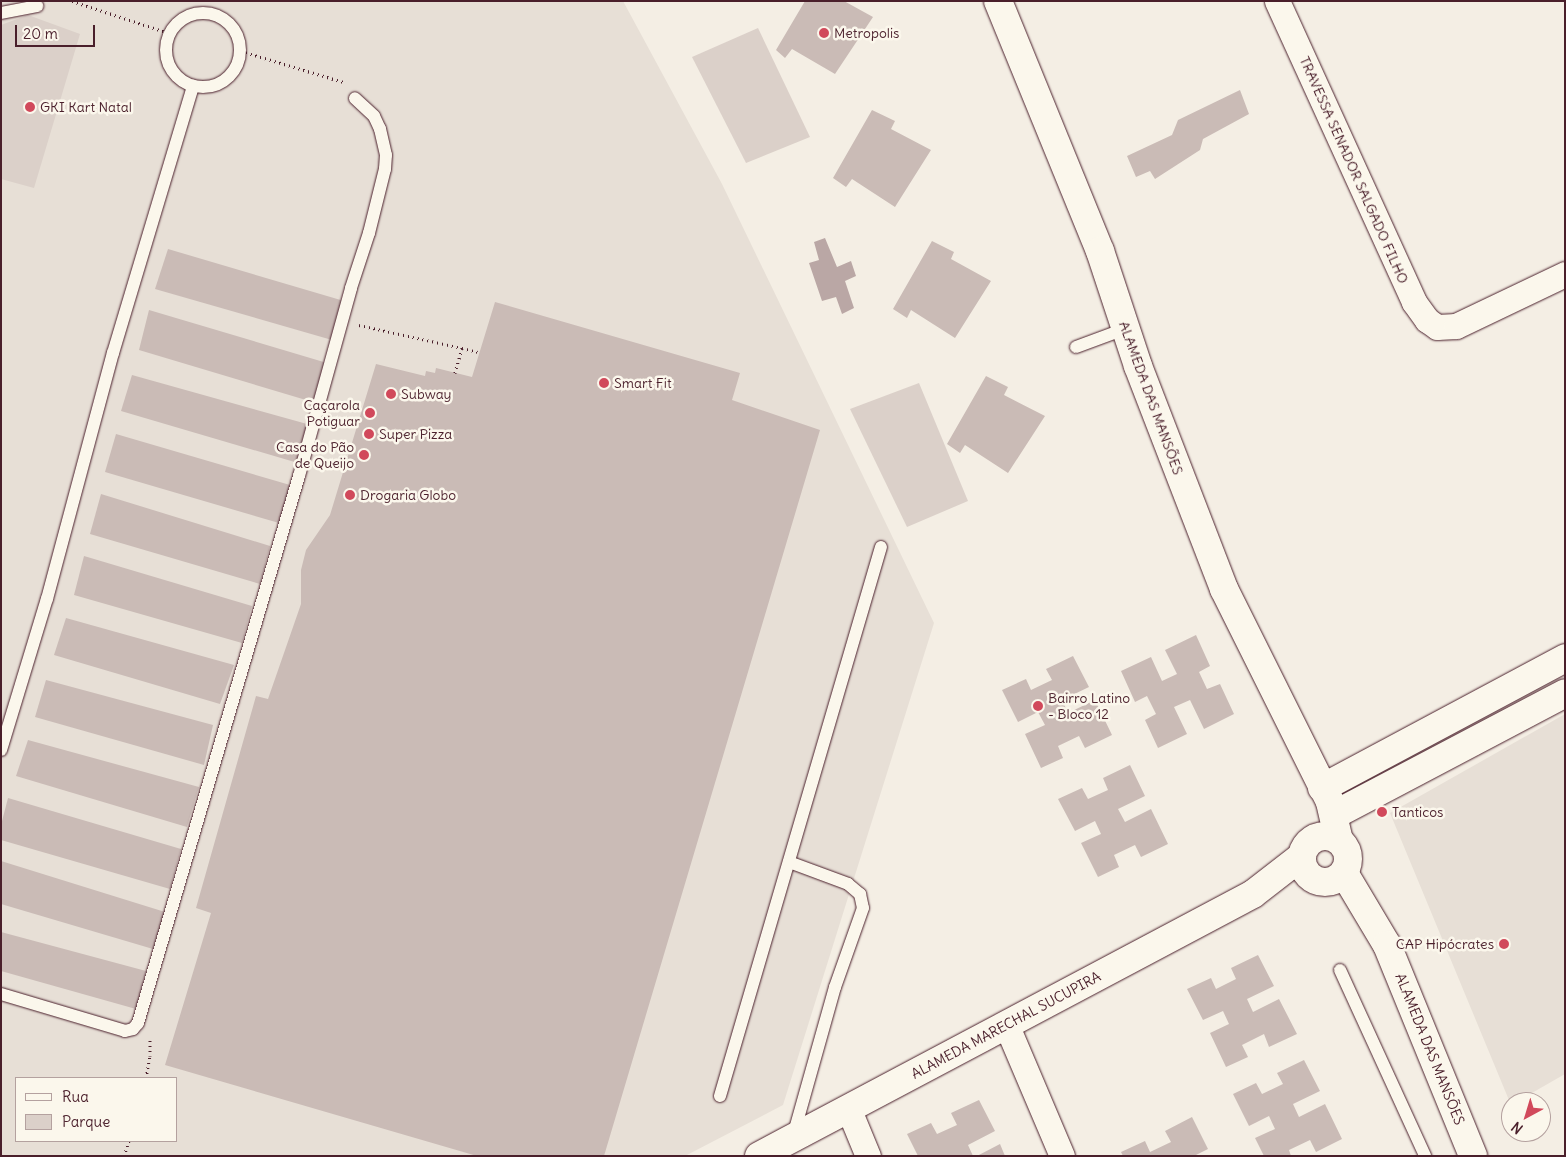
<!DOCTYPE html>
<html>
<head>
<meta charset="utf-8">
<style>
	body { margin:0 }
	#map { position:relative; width:1566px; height:1157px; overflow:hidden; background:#f4eee4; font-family:Delius,sans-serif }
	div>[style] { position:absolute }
	.built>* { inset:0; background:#e7dfd6 }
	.green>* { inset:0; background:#dbd0c9 }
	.water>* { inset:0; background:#baa7a5 }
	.building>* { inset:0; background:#cabbb6 }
	.path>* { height:3px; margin-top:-1.5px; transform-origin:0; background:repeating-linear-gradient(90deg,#4a1f2b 0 1px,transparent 0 5px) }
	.roads { filter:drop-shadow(0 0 1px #4a1f2b) drop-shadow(0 0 1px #4a1f2b) }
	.lane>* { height:12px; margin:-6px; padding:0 6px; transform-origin:6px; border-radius:6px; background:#fbf7ec }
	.lane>.ring { margin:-6px; padding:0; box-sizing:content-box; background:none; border:12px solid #fbf7ec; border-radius:50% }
	.street>* { height:25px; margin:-12.5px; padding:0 12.5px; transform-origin:12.5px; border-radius:12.5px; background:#fbf7ec }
	.secondary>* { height:28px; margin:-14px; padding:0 14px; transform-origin:14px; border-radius:14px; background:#fbf7ec }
	.secondary>.ring { margin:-14px; padding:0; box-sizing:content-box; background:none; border:28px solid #fbf7ec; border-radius:50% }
	.dots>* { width:14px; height:14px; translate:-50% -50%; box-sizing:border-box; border:2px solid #fbf7ec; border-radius:50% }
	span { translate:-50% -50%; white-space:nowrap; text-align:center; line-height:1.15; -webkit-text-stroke:5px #fbf7ec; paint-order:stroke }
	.poi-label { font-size:14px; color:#4a1f2b }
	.left { translate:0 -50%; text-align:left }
	.right { translate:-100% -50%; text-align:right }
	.street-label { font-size:14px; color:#4a1f2b }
	.frame { position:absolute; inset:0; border:2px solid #4a1f2b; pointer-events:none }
	.legend { position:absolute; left:15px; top:1077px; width:162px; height:65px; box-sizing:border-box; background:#fbf7ec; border:1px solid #b4a19f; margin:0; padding:6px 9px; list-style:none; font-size:15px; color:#4a1f2b }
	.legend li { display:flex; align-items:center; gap:10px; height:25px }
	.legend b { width:25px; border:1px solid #b4a19f }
	.north { position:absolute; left:1501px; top:1092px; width:50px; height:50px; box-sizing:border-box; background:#fbf7ec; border:1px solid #b4a19f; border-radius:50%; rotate:219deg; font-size:14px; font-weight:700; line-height:20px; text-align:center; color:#4a1f2b }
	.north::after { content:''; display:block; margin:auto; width:18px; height:22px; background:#d1495b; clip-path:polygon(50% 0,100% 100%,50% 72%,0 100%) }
	.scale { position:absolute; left:15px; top:25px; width:80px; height:22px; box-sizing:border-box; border:2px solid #4a1f2b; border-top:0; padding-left:6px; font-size:15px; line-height:18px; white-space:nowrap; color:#4a1f2b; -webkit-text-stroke:4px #fbf7ec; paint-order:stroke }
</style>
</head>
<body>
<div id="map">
	<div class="built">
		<i style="clip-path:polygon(evenodd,1px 1px,623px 1px,722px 184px,934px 623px,783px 1105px,685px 1156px,1px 1156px,1px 1px,16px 1078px,176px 1078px,176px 1141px,16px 1141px,16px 1078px)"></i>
		<i style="clip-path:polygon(1565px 714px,1565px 1074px,1516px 1102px,1511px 1102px,1511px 1105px,1390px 813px)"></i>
	</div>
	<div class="green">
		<i style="clip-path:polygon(28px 15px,80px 34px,34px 188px,1px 179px,1px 25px)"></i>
		<i style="clip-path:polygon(758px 28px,810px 137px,746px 163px,692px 57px)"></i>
		<i style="clip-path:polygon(919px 383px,968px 501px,907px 527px,850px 409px)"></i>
	</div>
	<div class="water">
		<i style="clip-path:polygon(825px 238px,837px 267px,851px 261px,856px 276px,845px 281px,854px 308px,842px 314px,836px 297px,822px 301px,809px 263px,819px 260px,814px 242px)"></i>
	</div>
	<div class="building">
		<i style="clip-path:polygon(805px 1px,844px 1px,873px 17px,835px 74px,792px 49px,785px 58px,776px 50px)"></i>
		<i style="clip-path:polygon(1240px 90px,1249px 114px,1203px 139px,1200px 150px,1155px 179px,1150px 171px,1136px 177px,1127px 156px,1172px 135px,1178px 120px)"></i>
		<i style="clip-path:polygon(872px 110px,895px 121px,891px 129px,931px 150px,895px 207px,852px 179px,846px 187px,833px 178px)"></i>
		<i style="clip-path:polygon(932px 241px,954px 252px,951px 259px,991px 281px,955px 338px,911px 310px,907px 318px,893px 309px)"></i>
		<i style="clip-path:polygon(168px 249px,344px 301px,332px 340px,155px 289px)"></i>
		<i style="clip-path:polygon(495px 302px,740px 373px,732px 400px,820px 430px,604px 1156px,477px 1156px,165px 1065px,211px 913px,196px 908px,256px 696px,268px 699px,301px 604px,301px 570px,306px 550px,330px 515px,376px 364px,425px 376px,426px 371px,435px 373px,436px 368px,472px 377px)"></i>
		<i style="clip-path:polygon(149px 310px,327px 363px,316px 403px,139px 350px)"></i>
		<i style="clip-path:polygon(132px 375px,307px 424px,298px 463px,121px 411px)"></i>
		<i style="clip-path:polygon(986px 376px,1008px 387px,1004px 395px,1045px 416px,1008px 473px,965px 445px,960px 453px,947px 444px)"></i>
		<i style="clip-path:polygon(116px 434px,290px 485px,279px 523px,105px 472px)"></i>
		<i style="clip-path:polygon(101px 494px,270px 546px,260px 584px,90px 534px)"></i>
		<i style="clip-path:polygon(84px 556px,252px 606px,242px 643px,74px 595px)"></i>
		<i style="clip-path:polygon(66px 618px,234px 665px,220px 704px,54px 655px)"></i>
		<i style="clip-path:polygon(1196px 635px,1210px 666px,1199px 672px,1207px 689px,1220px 684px,1234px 714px,1204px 729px,1190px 700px,1174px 707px,1187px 734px,1158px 748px,1145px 720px,1156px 714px,1147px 696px,1135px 702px,1121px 671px,1151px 657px,1162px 681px,1177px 674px,1165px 650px)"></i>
		<i style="clip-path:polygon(1073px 656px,1089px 687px,1062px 700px,1068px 713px,1095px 700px,1112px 735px,1085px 748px,1079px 736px,1058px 746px,1063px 758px,1041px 768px,1025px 734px,1045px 725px,1038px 712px,1018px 722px,1002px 690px,1026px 679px,1031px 690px,1052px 680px,1046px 669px)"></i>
		<i style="clip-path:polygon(46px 680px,213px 725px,204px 765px,35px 717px)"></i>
		<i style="clip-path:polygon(28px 740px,199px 787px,187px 827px,16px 776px)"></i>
		<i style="clip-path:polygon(1130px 765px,1145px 796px,1118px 809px,1125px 822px,1151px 809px,1168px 844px,1141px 857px,1135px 845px,1114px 855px,1119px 867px,1098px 877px,1081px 843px,1101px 834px,1095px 821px,1075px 831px,1058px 799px,1082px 788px,1088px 799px,1108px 790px,1103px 778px)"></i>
		<i style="clip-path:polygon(8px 798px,181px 849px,170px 889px,1px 840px,1px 825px)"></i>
		<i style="clip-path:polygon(1px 861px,165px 912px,153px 949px,1px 904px)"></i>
		<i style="clip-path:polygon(1px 932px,146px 971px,136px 1009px,1px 971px)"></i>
		<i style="clip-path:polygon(1258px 955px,1274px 986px,1247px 999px,1253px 1012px,1279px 999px,1297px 1034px,1269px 1047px,1264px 1034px,1242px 1045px,1248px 1057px,1226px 1067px,1210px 1033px,1229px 1024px,1223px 1011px,1203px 1020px,1187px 989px,1211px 978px,1216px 989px,1236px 979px,1231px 968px)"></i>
		<i style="clip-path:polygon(1304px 1060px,1320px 1091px,1293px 1104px,1299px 1117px,1325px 1104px,1342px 1139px,1316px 1152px,1310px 1140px,1289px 1150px,1291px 1156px,1264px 1156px,1255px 1138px,1275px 1129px,1269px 1116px,1249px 1126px,1233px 1094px,1256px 1083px,1262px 1094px,1283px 1084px,1277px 1073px)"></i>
		<i style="clip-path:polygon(979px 1100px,995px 1131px,968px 1145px,973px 1156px,918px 1156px,907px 1134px,931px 1123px,937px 1134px,957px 1125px,951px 1113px)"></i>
		<i style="clip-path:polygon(1192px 1117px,1208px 1149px,1194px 1156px,1123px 1156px,1121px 1152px,1145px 1141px,1150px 1152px,1171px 1142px,1165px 1131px)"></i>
		<i style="clip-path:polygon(1000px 1144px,1005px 1156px,977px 1156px)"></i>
	</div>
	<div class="path">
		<i style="left:72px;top:1px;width:102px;rotate:18.3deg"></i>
		<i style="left:241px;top:51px;width:108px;rotate:16.8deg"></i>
		<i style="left:359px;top:325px;width:106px;rotate:12.6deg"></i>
		<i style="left:462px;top:348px;width:26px;rotate:106deg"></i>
		<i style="left:462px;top:348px;width:16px;rotate:14deg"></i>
		<i style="left:146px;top:1078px;width:22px;rotate:-80deg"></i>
		<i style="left:150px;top:1056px;width:16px;rotate:-90deg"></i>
		<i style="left:124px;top:1156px;width:16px;rotate:-72deg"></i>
	</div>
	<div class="roads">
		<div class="lane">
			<i class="ring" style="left:166px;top:13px;width:62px;height:62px"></i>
			<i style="left:1px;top:13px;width:37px;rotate:-11deg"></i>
			<i style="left:1076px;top:347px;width:52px;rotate:-20.2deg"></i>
			<i style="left:1px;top:750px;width:158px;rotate:-73.1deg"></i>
			<i style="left:47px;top:599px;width:255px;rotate:-75deg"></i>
			<i style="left:113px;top:353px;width:279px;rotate:-73.3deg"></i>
			<i style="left:789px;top:862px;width:63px;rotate:20.4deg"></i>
			<i style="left:848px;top:884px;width:16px;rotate:40deg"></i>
			<i style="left:860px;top:894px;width:14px;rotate:78deg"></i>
			<i style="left:863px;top:908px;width:84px;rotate:109.5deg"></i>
			<i style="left:835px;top:987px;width:155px;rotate:105.7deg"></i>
			<i style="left:1340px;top:970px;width:205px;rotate:65.4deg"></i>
			<i style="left:1px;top:994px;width:129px;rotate:16.6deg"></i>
			<i style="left:125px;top:1031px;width:8px;rotate:-14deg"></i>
			<i style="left:133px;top:1029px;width:8px;rotate:-50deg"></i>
			<i style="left:138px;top:1023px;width:570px;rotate:-73.6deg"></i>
			<i style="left:299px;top:476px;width:195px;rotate:-74.5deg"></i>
			<i style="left:351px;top:288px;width:58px;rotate:-71.9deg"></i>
			<i style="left:369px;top:233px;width:66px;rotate:-76deg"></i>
			<i style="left:385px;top:169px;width:14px;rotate:-86deg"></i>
			<i style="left:386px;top:155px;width:27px;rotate:-103deg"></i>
			<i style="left:380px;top:129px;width:14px;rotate:-115deg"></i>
			<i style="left:374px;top:116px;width:26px;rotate:-137deg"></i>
			<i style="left:720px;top:1096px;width:572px;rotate:-73.66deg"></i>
		</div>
		<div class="street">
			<i style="left:1277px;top:1px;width:331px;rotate:65.5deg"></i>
			<i style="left:1414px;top:302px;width:22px;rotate:54deg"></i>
			<i style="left:1427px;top:320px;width:12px;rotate:35deg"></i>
			<i style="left:1437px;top:327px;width:19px;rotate:-3deg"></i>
			<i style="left:1456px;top:326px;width:121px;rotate:-25.5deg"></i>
			<i style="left:1006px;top:1024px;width:143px;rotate:67deg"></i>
			<i style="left:849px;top:1110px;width:50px;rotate:67.6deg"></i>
		</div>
		<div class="secondary">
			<i style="left:998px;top:1px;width:270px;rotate:67.8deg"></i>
			<i style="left:1100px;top:251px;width:121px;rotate:71.7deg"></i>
			<i style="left:1138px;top:366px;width:239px;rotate:68.9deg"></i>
			<i style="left:1224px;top:589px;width:238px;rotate:63.5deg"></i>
			<i style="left:1330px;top:802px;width:39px;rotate:77deg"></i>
			<i style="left:1322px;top:788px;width:276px;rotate:-28.1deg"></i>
			<i style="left:1334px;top:815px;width:261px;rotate:-27.8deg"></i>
			<i class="ring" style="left:1302px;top:836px;width:18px;height:18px"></i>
			<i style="left:1344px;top:873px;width:84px;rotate:59.2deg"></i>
			<i style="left:1387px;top:945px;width:228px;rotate:67.8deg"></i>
			<i style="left:759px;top:1156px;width:559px;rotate:-27.94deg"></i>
			<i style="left:1253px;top:894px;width:62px;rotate:-37.8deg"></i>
		</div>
	</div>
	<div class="dots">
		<i style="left:824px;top:33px;background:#d1495b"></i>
		<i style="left:30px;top:107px;background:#d1495b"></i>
		<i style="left:604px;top:383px;background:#d1495b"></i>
		<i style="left:391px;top:394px;background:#d1495b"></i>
		<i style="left:370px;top:413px;background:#d1495b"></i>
		<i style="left:369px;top:434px;background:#d1495b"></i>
		<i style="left:364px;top:455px;background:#d1495b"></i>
		<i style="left:350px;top:495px;background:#d1495b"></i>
		<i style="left:1038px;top:706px;background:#d1495b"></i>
		<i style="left:1382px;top:812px;background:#d1495b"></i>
		<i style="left:1504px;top:944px;background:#d1495b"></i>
	</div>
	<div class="poi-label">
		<span class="left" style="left:834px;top:33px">Metropolis</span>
		<span class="left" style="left:40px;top:107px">GKI Kart Natal</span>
		<span class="left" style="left:614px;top:383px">Smart Fit</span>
		<span class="left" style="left:401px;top:394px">Subway</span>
		<span class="right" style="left:360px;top:413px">Caçarola<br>Potiguar</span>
		<span class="left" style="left:379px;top:434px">Super Pizza</span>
		<span class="right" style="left:354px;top:455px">Casa do Pão<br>de Queijo</span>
		<span class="left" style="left:360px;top:495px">Drogaria Globo</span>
		<span class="left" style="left:1048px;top:706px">Bairro Latino<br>- Bloco 12</span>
		<span class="left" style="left:1392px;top:812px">Tanticos</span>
		<span class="right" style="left:1494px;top:944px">CAP Hipócrates</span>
	</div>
	<div class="street-label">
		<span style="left:1354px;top:170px;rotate:66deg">TRAVESSA SENADOR SALGADO FILHO</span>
		<span style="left:1151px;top:398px;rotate:70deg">ALAMEDA DAS MANSÕES</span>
		<span style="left:1006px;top:1025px;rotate:-28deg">ALAMEDA MARECHAL SUCUPIRA</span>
		<span style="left:1430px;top:1049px;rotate:68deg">ALAMEDA DAS MANSÕES</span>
	</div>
	<div class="frame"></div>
	<ul class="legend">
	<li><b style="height:6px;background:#fbf7ec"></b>Rua</li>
	<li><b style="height:14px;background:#dbd0c9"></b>Parque</li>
	</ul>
	<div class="north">N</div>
	<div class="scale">20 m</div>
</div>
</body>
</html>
